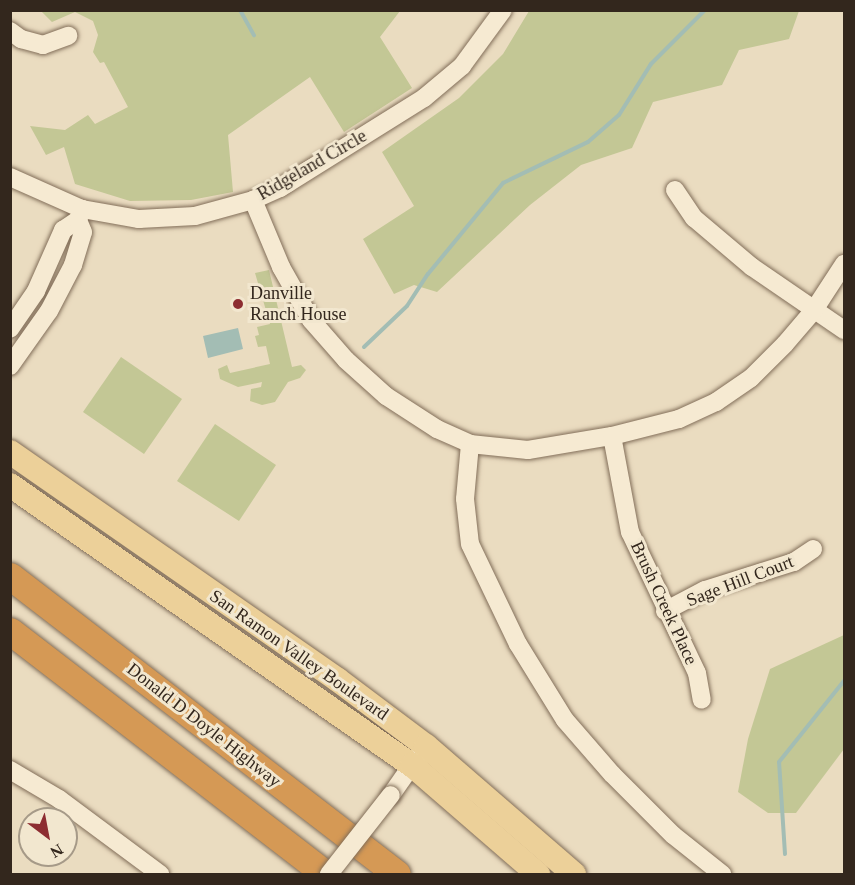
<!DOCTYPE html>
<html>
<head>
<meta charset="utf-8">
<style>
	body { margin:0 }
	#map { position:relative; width:855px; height:885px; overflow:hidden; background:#eadcc0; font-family:"Times New Roman",serif }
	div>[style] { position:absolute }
	.green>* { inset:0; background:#c3c795 }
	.water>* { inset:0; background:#a3bdb4 }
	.stream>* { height:4px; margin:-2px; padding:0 2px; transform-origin:2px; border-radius:2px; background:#a3bdb4 }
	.roads { filter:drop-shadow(0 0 2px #826e59) drop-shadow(0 0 2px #826e59) }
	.minor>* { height:18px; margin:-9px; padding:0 9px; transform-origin:9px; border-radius:9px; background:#f6ead2 }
	.major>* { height:24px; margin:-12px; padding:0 12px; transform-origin:12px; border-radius:12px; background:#ecd099 }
	.highway>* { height:27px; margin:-13.5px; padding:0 13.5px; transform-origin:13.5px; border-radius:13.5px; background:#d59955 }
	.bridges { filter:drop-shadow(0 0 2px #826e59) drop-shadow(0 0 2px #826e59) }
	.minor-bridge>* { height:18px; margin:-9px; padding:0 9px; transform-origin:9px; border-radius:9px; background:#f6ead2 }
	.dots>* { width:16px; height:16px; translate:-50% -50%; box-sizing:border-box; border:3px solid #f2e7cf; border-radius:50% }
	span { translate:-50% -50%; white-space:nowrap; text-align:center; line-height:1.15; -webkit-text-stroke:6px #f2e7cf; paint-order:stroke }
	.street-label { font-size:18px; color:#33271d }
	.poi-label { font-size:18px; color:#33271d }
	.left { translate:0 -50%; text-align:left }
	.frame { position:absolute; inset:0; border:12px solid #33271d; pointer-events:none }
	.north { position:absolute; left:18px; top:807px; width:60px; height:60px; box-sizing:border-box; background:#f2e7cf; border:2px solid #a69a88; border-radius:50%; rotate:148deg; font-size:16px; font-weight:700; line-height:24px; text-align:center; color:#33271d }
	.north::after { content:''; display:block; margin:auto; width:21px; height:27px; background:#8d2d31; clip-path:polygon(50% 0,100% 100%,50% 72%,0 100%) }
</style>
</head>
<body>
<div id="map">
	<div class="green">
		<i style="clip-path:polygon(41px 11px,400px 11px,380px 37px,412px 88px,344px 132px,310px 77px,228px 135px,233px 192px,191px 200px,130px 201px,75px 184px,64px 147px,46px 155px,30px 126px,65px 130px,88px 115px,95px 124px,128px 107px,104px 62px,100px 63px,93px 52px,98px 35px,93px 21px,75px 12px,52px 22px)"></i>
		<i style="clip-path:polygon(529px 11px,799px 11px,789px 39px,739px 50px,722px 85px,653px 102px,632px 148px,581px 165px,530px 205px,437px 292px,414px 285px,394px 294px,363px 239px,414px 206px,382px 152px,459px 98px,503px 54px)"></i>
		<i style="clip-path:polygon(269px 270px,292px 367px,301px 365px,306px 370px,300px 378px,288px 382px,275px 402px,262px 405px,250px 401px,251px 389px,261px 387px,262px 382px,238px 387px,220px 379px,218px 369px,227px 365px,230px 373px,270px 364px,266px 346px,258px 347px,255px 336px,259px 335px,257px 327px,270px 324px,255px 273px)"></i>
		<i style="clip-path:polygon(121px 357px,182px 399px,144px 454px,83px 412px)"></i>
		<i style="clip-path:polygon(215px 424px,276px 465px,239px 521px,177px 481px)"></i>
		<i style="clip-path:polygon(844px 635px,844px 749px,796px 813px,768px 813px,738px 792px,748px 739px,770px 669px)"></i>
	</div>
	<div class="water">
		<i style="clip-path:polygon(238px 328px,243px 349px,208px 358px,203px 336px)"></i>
	</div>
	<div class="stream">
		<i style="left:240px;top:10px;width:29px;rotate:61deg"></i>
		<i style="left:364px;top:347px;width:59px;rotate:-43.6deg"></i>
		<i style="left:407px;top:306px;width:38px;rotate:-57deg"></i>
		<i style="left:428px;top:274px;width:118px;rotate:-50.5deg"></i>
		<i style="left:503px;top:183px;width:94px;rotate:-25.8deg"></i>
		<i style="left:588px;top:142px;width:41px;rotate:-41.1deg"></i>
		<i style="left:619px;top:115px;width:60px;rotate:-57.9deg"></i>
		<i style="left:651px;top:64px;width:76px;rotate:-45deg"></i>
		<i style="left:785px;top:854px;width:92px;rotate:-93.7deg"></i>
		<i style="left:779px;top:762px;width:104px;rotate:-51.3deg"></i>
	</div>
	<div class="roads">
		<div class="minor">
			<i style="left:10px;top:31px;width:14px;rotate:36deg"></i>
			<i style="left:21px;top:39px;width:23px;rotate:15deg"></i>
			<i style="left:43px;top:45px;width:27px;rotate:-20deg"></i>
			<i style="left:10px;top:177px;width:79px;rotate:24deg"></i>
			<i style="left:82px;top:209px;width:58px;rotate:10deg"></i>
			<i style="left:139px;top:219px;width:56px;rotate:-3.1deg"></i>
			<i style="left:195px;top:216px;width:60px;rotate:-15.4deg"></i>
			<i style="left:253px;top:200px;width:30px;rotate:-24deg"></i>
			<i style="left:280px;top:188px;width:170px;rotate:-32deg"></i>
			<i style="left:424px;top:98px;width:50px;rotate:-40.1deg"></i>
			<i style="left:462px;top:66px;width:69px;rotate:-53.8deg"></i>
			<i style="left:675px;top:190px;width:34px;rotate:56deg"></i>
			<i style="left:694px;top:218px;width:76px;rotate:40.2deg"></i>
			<i style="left:752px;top:267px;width:112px;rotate:34.4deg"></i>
			<i style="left:253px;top:200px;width:73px;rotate:67.3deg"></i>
			<i style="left:281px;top:267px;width:61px;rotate:60.5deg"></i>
			<i style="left:311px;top:320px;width:53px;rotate:48.8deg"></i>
			<i style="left:346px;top:360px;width:54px;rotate:42deg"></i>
			<i style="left:386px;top:396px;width:61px;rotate:32.9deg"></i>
			<i style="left:437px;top:429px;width:36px;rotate:24deg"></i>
			<i style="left:470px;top:444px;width:58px;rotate:5.9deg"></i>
			<i style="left:528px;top:450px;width:85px;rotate:-9.5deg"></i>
			<i style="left:612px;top:436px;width:69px;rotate:-14.2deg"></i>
			<i style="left:679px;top:419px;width:41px;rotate:-24.7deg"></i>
			<i style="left:716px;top:402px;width:42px;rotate:-34.4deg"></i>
			<i style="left:751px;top:378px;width:48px;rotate:-45deg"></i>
			<i style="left:785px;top:344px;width:45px;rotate:-49.5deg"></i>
			<i style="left:814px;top:310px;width:55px;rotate:-56.9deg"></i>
			<i style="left:10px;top:329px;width:46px;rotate:-55.6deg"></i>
			<i style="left:36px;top:291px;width:67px;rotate:-66.1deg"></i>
			<i style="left:63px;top:230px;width:18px;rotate:-34deg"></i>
			<i style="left:78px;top:220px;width:12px;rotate:-70deg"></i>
			<i style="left:10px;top:366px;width:67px;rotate:-54.7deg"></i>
			<i style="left:49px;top:311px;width:52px;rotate:-62.4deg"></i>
			<i style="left:73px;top:265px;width:34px;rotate:-73deg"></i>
			<i style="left:83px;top:232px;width:13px;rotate:-113deg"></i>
			<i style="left:612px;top:436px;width:98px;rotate:79.4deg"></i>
			<i style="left:630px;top:532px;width:156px;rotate:64.6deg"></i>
			<i style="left:697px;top:673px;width:27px;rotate:80deg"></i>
			<i style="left:470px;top:444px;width:55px;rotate:95.2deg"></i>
			<i style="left:465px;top:499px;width:45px;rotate:83.7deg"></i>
			<i style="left:470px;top:544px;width:111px;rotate:64.4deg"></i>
			<i style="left:518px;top:644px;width:89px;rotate:58.3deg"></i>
			<i style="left:565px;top:720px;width:72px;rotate:49deg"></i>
			<i style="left:612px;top:774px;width:86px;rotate:45deg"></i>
			<i style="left:673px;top:835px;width:63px;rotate:38.5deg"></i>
			<i style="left:665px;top:611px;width:45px;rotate:-27.7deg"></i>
			<i style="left:705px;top:590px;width:93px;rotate:-17.5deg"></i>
			<i style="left:794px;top:562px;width:23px;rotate:-34deg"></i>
			<i style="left:10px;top:770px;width:57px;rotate:30.6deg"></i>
			<i style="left:59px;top:799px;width:126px;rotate:36.6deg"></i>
			<i style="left:391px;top:795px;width:49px;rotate:-55deg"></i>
		</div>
		<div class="major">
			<i style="left:10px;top:452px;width:399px;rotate:34.8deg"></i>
			<i style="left:338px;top:680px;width:110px;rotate:36.9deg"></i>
			<i style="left:426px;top:746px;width:196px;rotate:40.9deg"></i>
			<i style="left:10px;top:485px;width:490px;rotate:34.9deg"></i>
			<i style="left:412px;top:765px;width:167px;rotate:40.9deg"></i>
		</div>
		<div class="highway">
			<i style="left:10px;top:576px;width:488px;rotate:37.6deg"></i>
			<i style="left:10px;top:631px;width:399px;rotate:37.6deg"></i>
		</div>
	</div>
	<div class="bridges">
		<div class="minor-bridge">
			<i style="left:329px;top:874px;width:100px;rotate:-51.9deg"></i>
		</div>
	</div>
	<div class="dots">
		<i style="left:238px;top:304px;background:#8d2d31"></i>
	</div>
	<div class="street-label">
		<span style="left:312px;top:165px;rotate:-30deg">Ridgeland Circle</span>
		<span style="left:740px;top:581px;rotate:-21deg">Sage Hill Court</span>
		<span style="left:664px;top:603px;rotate:65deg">Brush Creek Place</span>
		<span style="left:299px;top:655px;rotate:35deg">San Ramon Valley Boulevard</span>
		<span style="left:204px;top:725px;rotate:38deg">Donald D Doyle Highway</span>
	</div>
	<div class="poi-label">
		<span class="left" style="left:250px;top:304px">Danville<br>Ranch House</span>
	</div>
	<div class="frame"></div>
	<div class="north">N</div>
</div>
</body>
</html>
